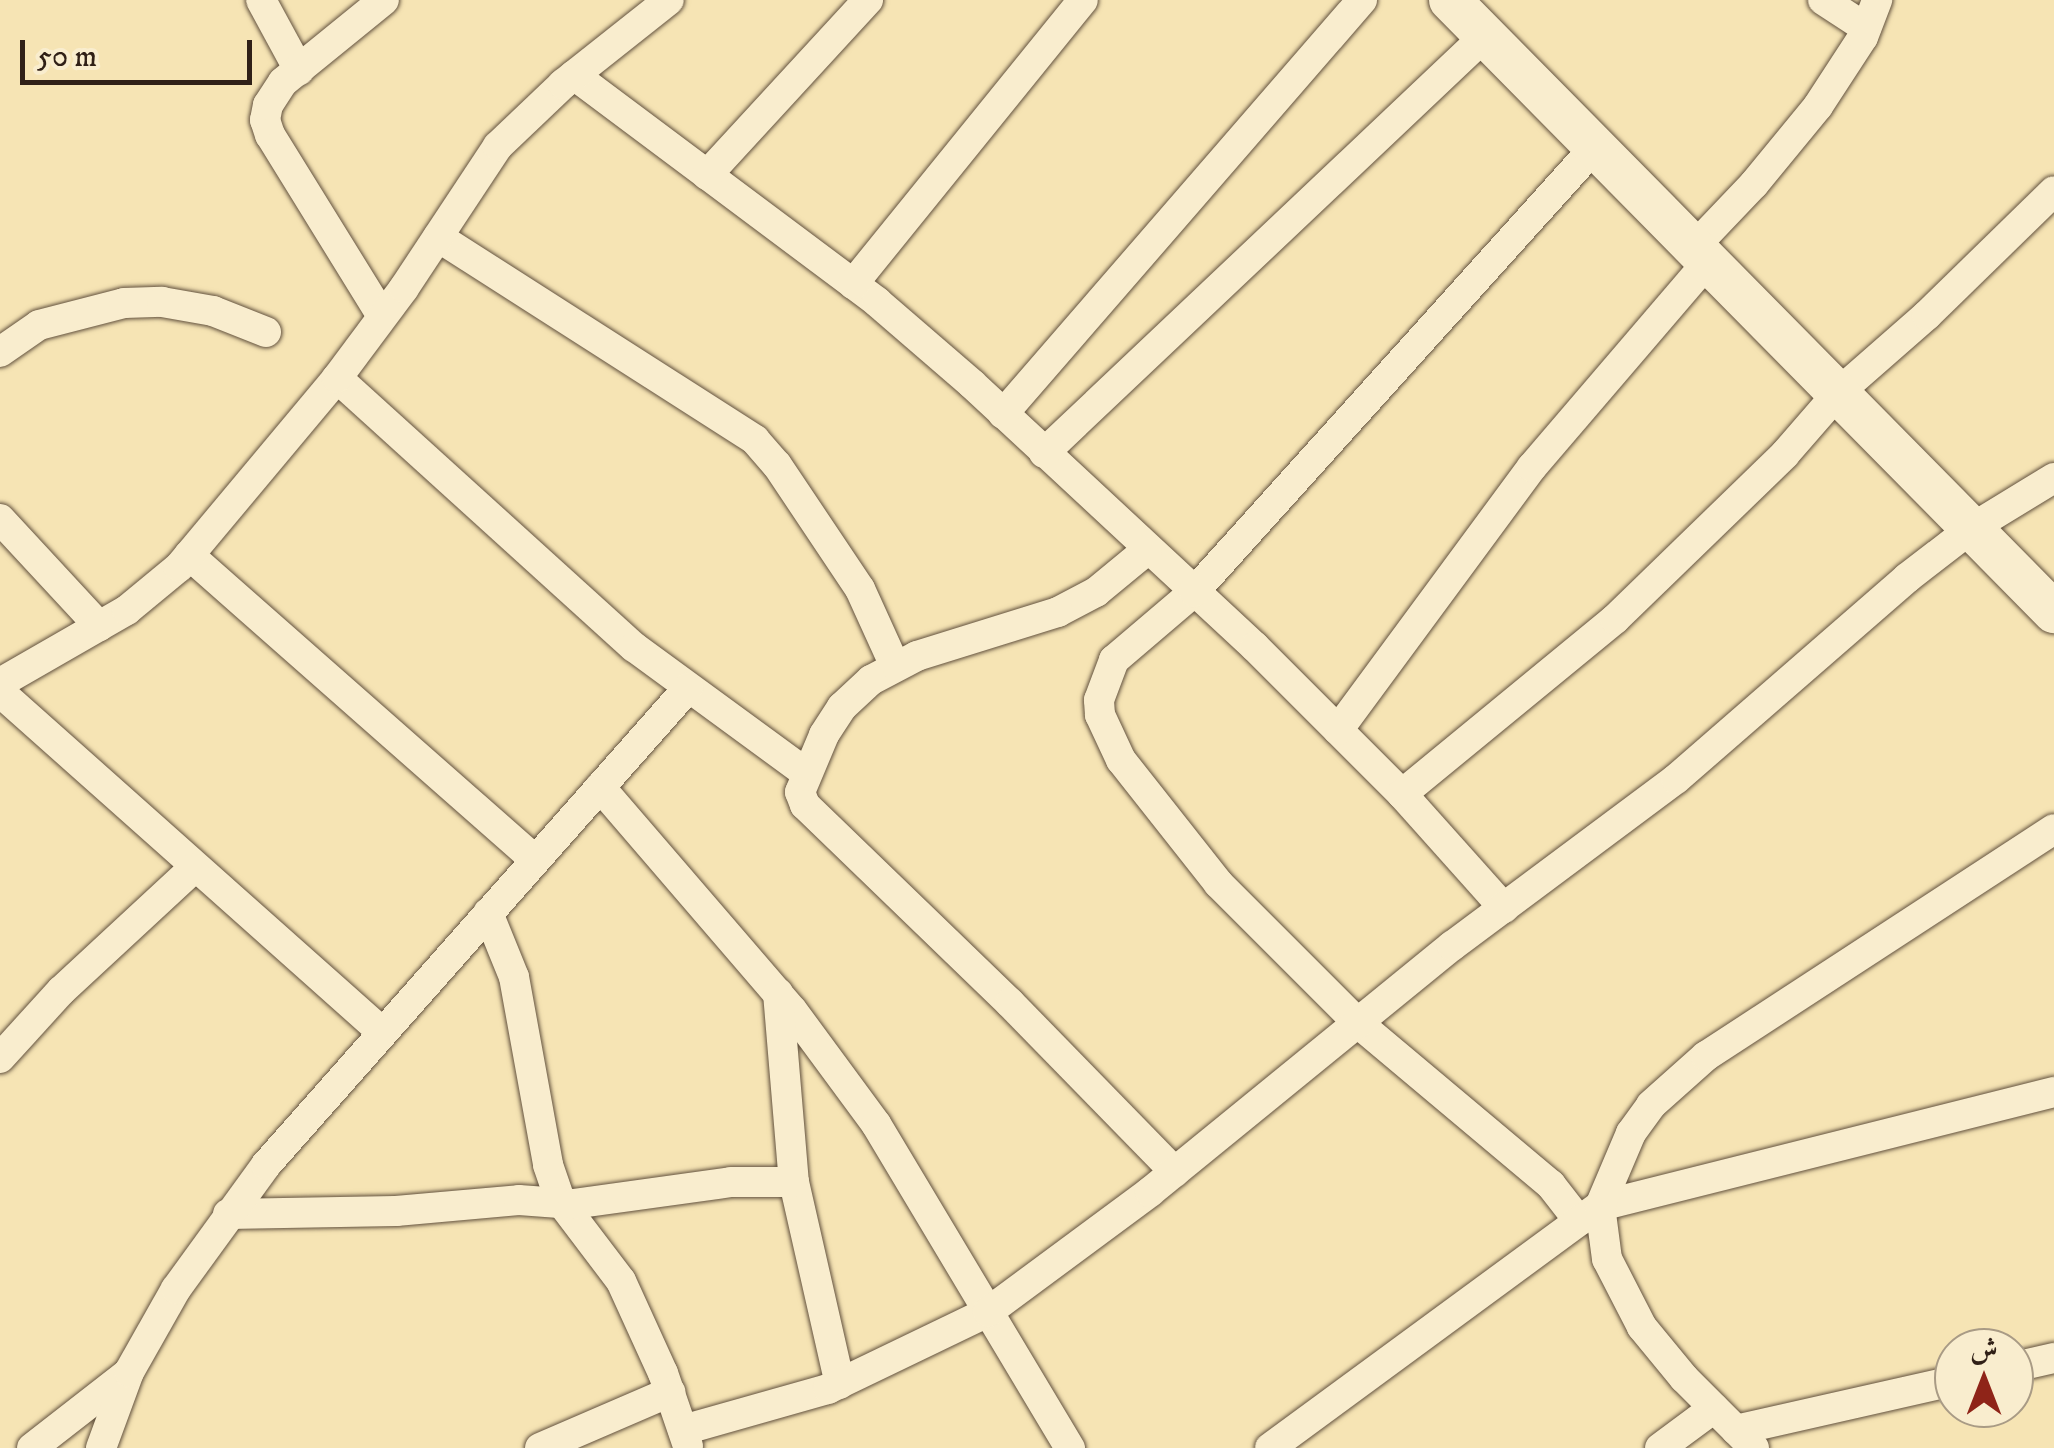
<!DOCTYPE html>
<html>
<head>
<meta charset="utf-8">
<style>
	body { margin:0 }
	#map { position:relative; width:2054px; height:1448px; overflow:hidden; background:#f6e4b4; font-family:"IM FELL DW Pica",Amiri,serif }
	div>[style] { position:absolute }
	.roads { filter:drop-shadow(0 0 2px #62513e) drop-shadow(0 0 2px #62513e) }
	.street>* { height:30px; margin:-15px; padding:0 15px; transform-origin:15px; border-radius:15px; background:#f9edce }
	.secondary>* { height:42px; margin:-21px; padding:0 21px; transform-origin:21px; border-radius:21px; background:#f9edce }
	span { translate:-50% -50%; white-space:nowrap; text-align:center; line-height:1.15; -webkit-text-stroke:8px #f9edce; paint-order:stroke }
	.north { position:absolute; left:1934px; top:1328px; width:100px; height:100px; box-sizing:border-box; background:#f9edce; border:2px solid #a99b85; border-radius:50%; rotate:0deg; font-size:28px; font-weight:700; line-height:40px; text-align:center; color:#302017 }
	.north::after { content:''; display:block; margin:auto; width:35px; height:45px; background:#8f2418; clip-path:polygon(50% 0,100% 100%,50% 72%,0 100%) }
	.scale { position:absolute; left:20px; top:40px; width:232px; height:45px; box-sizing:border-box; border:5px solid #302017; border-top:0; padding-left:12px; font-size:30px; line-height:35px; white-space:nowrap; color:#302017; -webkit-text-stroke:8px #f9edce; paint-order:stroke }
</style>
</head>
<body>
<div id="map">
	<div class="roads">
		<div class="street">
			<i style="left:261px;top:0;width:80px;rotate:61.5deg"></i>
			<i style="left:1823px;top:0;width:51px;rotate:33.1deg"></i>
			<i style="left:574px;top:75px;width:379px;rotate:36.8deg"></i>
			<i style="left:877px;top:302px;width:125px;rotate:40.8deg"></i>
			<i style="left:972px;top:384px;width:386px;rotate:42.9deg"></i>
			<i style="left:1255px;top:647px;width:208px;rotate:45deg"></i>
			<i style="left:1402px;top:794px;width:153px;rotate:48.2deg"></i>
			<i style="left:707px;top:175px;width:238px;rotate:-47.4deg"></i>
			<i style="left:438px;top:237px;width:376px;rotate:32.6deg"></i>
			<i style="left:755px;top:440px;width:33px;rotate:49deg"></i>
			<i style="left:777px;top:465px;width:149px;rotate:56.2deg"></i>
			<i style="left:860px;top:589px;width:85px;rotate:65.6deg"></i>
			<i style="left:1694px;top:247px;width:87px;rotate:-46.4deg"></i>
			<i style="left:1754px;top:184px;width:101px;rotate:-50.6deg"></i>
			<i style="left:1818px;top:106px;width:82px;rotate:-56.9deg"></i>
			<i style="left:1863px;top:37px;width:40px;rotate:-69deg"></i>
			<i style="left:853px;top:284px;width:365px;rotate:-51deg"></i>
			<i style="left:382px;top:316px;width:213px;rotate:-121.7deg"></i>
			<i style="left:270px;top:135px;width:16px;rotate:-108deg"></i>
			<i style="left:265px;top:120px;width:15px;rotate:-79deg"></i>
			<i style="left:268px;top:105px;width:27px;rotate:-57deg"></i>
			<i style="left:283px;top:82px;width:130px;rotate:-39.1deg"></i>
			<i style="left:0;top:352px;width:47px;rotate:-34.7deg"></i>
			<i style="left:39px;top:325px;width:88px;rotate:-14.5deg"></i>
			<i style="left:124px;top:303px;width:38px;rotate:-2deg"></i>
			<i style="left:162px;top:302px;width:52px;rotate:10deg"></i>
			<i style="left:213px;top:311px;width:57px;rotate:21.6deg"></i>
			<i style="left:337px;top:378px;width:401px;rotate:42.2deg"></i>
			<i style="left:634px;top:647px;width:213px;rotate:36.2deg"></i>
			<i style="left:1003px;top:414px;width:548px;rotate:-49.07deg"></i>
			<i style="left:1044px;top:453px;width:607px;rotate:-43.4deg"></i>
			<i style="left:0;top:519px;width:146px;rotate:47.2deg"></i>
			<i style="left:1147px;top:550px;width:66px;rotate:140.5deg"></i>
			<i style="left:1096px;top:592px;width:43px;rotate:152.2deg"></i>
			<i style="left:1058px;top:612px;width:148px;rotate:162.7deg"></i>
			<i style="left:917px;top:656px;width:52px;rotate:152.4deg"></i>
			<i style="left:871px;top:680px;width:40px;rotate:137deg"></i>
			<i style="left:842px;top:707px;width:33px;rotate:123deg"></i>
			<i style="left:824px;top:735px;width:62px;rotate:112.8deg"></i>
			<i style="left:800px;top:792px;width:14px;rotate:69deg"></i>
			<i style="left:805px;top:805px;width:285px;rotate:44deg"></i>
			<i style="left:1010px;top:1003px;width:236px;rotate:45.7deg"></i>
			<i style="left:189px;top:555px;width:461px;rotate:41.4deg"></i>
			<i style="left:0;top:683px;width:146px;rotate:-29.9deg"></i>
			<i style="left:127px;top:610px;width:67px;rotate:-39.6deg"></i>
			<i style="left:179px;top:567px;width:246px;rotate:-50.1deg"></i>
			<i style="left:337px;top:378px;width:112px;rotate:-53.3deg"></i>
			<i style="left:404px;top:288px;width:170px;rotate:-56.5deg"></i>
			<i style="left:498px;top:146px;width:90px;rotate:-43.6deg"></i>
			<i style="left:563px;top:84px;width:135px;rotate:-38.4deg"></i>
			<i style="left:0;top:692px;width:511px;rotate:41.67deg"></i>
			<i style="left:1338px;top:730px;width:327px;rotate:-53.6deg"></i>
			<i style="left:1532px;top:467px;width:270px;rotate:-49.4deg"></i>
			<i style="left:600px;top:787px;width:294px;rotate:49.3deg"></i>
			<i style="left:792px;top:1010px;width:142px;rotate:53.6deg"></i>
			<i style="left:876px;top:1124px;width:378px;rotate:59.1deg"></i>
			<i style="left:1402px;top:794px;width:276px;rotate:-39.4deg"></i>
			<i style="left:1615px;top:619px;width:237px;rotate:-44.1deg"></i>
			<i style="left:1785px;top:454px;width:81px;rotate:-49deg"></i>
			<i style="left:1838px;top:393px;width:118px;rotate:-41.2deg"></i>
			<i style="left:1927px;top:315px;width:177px;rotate:-44.3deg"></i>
			<i style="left:488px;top:913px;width:69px;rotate:67.9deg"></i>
			<i style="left:514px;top:977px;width:191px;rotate:79.7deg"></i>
			<i style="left:548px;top:1165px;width:39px;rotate:71deg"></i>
			<i style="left:561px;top:1202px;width:99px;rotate:52.8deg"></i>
			<i style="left:621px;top:1281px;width:101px;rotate:65.5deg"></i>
			<i style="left:663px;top:1373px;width:77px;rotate:71.1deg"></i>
			<i style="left:778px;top:993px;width:190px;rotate:85.2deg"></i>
			<i style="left:794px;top:1182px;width:207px;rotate:77.2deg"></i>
			<i style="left:0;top:1058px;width:91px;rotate:-47.7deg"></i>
			<i style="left:61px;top:991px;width:181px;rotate:-42.8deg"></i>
			<i style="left:228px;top:1214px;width:168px;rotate:-1deg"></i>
			<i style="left:396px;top:1211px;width:123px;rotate:-5.1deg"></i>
			<i style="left:519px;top:1200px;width:54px;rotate:4.2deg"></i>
			<i style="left:573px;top:1204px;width:160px;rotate:-7.9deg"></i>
			<i style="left:731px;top:1182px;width:63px"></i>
			<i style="left:1579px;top:1221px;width:46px;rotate:-127.9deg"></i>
			<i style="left:1551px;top:1185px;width:252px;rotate:-140deg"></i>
			<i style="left:1358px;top:1023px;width:197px;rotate:-135deg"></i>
			<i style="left:1219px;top:884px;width:158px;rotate:-128.3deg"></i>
			<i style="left:1121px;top:760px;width:50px;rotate:-115deg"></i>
			<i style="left:1100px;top:715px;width:15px;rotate:-94deg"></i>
			<i style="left:1099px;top:700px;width:43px;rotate:-69.4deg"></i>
			<i style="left:1114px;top:660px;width:105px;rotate:-40.4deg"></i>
			<i style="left:1194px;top:592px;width:599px;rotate:-47.98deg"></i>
			<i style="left:2014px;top:1367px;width:41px;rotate:-12.7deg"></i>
			<i style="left:683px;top:1430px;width:151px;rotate:-15.8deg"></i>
			<i style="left:828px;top:1389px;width:178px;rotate:-25.7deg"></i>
			<i style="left:988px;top:1312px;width:202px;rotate:-36.5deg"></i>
			<i style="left:1150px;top:1192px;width:390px;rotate:-39.2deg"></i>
			<i style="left:1452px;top:946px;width:279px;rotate:-36.7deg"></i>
			<i style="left:1676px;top:779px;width:306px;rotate:-41deg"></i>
			<i style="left:1907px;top:578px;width:82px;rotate:-37.6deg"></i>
			<i style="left:1972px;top:528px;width:96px;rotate:-31.4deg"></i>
			<i style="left:1736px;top:1430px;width:223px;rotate:-12.7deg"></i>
			<i style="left:32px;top:1448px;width:120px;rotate:-37.9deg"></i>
			<i style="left:101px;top:1448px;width:81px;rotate:-69.8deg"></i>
			<i style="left:129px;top:1372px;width:95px;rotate:-60.5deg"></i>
			<i style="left:176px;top:1289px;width:153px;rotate:-54deg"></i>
			<i style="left:266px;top:1165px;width:637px;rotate:-48.5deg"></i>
			<i style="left:540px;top:1448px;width:142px;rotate:-23.3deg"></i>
			<i style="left:1270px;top:1448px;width:409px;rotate:-36.3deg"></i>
			<i style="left:1600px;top:1206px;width:468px;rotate:-14.1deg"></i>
			<i style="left:1660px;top:1448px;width:67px;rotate:-36.5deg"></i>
			<i style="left:1754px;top:1448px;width:99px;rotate:-135deg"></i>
			<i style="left:1684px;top:1378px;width:66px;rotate:-129.5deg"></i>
			<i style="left:1642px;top:1327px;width:76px;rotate:-117.2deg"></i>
			<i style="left:1607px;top:1259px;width:53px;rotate:-97.5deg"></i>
			<i style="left:1600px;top:1206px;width:79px;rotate:-67deg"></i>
			<i style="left:1631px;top:1133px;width:34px;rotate:-54deg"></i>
			<i style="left:1651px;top:1105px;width:74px;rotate:-41.7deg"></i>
			<i style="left:1706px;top:1056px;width:415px;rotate:-33.1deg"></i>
		</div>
		<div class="secondary">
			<i style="left:1450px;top:0;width:860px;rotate:45.38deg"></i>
		</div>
	</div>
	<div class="north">ش</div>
	<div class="scale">50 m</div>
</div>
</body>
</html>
